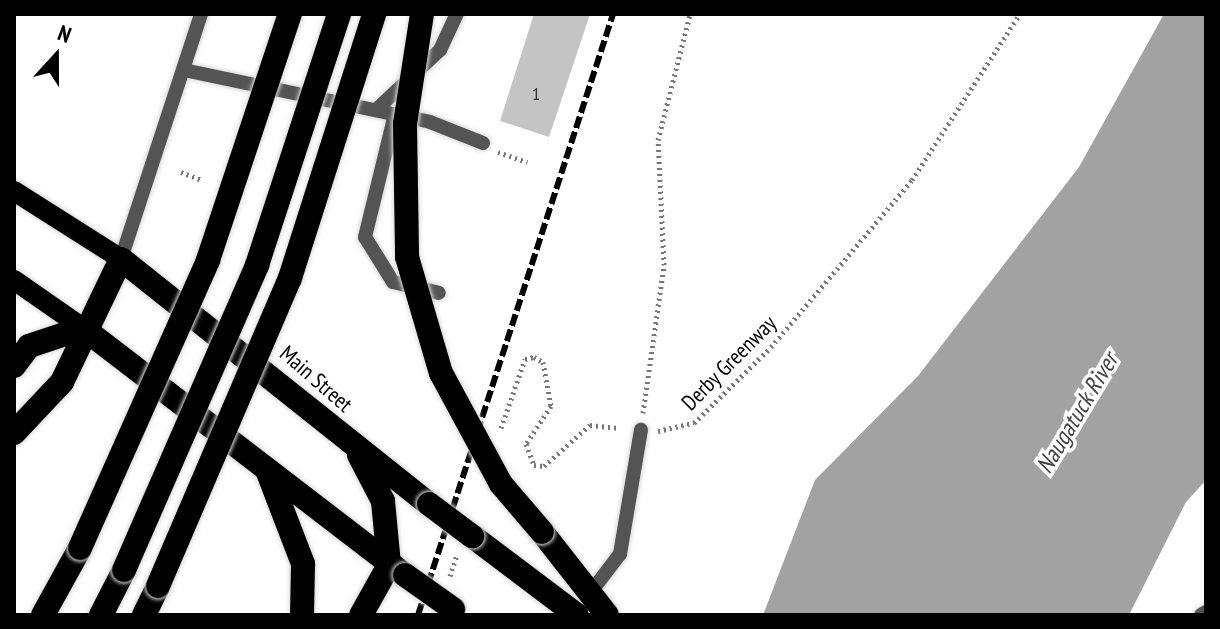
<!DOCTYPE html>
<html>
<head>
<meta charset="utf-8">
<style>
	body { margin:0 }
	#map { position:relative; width:1220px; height:629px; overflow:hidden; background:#fff; font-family:"PT Sans Narrow",sans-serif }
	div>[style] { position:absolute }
	.water>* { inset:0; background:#a2a2a2 }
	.building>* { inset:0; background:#c4c4c4 }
	.path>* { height:5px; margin-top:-2.5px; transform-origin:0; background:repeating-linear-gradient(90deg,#767676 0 2px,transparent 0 6px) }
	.roads { filter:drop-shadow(0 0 2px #dbdbdb) drop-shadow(0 0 2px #dbdbdb) }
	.lane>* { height:14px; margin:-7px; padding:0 7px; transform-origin:7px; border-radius:7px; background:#545454 }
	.primary>* { height:20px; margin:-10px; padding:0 10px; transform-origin:10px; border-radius:10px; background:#000 }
	.highway>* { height:24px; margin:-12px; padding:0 12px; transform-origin:12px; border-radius:12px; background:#000 }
	.rail>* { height:6px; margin-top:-3px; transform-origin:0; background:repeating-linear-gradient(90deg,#000 0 12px,transparent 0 16px) }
	.bridges { filter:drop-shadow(0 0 2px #dbdbdb) drop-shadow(0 0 2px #dbdbdb) }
	.highway-bridge>* { height:24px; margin:-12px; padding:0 12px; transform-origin:12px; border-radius:12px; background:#000 }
	span { translate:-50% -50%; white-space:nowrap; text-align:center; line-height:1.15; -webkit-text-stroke:7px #fff; paint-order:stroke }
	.number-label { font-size:18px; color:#313131 }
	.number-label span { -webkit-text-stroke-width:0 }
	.street-label { font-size:22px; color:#000 }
	.water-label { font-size:24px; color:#434343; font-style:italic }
	.frame { position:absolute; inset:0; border:16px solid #000; pointer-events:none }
	.north { position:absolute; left:16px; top:16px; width:80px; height:80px; -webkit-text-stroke:6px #fff; paint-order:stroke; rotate:21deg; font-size:22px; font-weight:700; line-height:32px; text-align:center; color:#000 }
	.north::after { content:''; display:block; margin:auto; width:28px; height:36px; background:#000; clip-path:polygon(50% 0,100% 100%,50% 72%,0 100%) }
</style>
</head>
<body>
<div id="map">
	<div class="water">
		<i style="clip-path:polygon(1164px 14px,1206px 14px,1206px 480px,1186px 502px,1129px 615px,763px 615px,815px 480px,918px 376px,1079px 167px)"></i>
	</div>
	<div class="building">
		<i style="clip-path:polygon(534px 14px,590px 14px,549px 137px,500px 121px)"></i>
	</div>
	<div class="path">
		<i style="left:498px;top:152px;width:31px;rotate:19deg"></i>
		<i style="left:181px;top:172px;width:22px;rotate:21deg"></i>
		<i style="left:643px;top:413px;width:149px;rotate:-81.9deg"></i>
		<i style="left:664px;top:265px;width:125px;rotate:-92.7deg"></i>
		<i style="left:658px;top:140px;width:130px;rotate:-75.7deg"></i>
		<i style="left:501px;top:428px;width:73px;rotate:-70.8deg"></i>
		<i style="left:525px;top:359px;width:9px;rotate:-13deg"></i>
		<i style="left:534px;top:357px;width:10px;rotate:29deg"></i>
		<i style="left:543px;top:362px;width:45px;rotate:79.7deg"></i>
		<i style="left:551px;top:406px;width:45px;rotate:123.3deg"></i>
		<i style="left:526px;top:444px;width:22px;rotate:69deg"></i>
		<i style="left:534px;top:465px;width:10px;rotate:6deg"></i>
		<i style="left:544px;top:466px;width:62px;rotate:-41.7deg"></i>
		<i style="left:590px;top:425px;width:30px;rotate:6deg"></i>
		<i style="left:658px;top:431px;width:37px;rotate:-13deg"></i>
		<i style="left:694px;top:423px;width:108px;rotate:-44.6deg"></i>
		<i style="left:771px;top:347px;width:219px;rotate:-49.8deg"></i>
		<i style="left:912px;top:180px;width:198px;rotate:-57deg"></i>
		<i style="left:450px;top:576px;width:22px;rotate:-72deg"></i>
	</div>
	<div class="roads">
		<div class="lane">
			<i style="left:184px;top:70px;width:251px;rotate:11.9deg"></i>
			<i style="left:430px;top:122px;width:57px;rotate:21.6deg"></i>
			<i style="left:376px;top:110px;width:88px;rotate:-43.2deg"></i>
			<i style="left:440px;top:50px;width:40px;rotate:-65deg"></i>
			<i style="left:395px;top:114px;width:127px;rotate:103.7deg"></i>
			<i style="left:365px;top:237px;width:53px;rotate:58.1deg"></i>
			<i style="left:393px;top:282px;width:47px;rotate:13.4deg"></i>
			<i style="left:121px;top:259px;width:258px;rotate:-71.9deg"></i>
			<i style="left:591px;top:592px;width:48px;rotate:-52.7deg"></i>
			<i style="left:620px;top:554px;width:126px;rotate:-80.4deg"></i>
			<i style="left:1201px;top:615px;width:6px;rotate:-31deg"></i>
		</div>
		<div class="primary">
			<i style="left:14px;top:191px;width:127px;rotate:32.4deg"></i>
			<i style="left:14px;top:280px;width:84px;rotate:34.8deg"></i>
		</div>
		<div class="highway">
			<i style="left:83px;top:328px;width:406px;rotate:37.5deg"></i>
			<i style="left:14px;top:366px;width:25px;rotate:-53deg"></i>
			<i style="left:29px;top:346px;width:57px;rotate:-18.4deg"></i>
			<i style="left:14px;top:433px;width:70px;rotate:-46.7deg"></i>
			<i style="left:62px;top:382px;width:136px;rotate:-64.4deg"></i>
			<i style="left:121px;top:259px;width:394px;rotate:38.5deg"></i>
			<i style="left:359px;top:455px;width:52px;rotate:62.4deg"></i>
			<i style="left:383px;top:501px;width:64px;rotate:84.6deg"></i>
			<i style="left:389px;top:565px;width:57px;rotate:119.2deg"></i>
			<i style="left:267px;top:470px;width:101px;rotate:69deg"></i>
			<i style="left:303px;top:564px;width:51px;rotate:91.1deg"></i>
			<i style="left:542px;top:532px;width:105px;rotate:51.9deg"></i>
			<i style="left:472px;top:536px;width:131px;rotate:37deg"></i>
			<i style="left:43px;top:615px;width:77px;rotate:-61.1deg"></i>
			<i style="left:101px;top:615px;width:51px;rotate:-62.9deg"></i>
			<i style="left:144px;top:615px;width:32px;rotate:-64deg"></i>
		</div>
	</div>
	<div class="rail">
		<i style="left:418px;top:615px;width:632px;rotate:-72.02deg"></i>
	</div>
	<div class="bridges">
		<div class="highway-bridge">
			<i style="left:422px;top:14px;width:111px;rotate:98.8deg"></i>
			<i style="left:405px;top:124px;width:133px;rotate:89.1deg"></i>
			<i style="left:407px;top:257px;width:121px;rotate:73.7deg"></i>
			<i style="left:441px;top:373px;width:126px;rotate:61.6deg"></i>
			<i style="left:501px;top:484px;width:63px;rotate:49.5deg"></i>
			<i style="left:429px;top:504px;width:54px;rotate:36.7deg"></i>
			<i style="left:80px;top:548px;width:315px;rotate:-66deg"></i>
			<i style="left:208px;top:260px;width:259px;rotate:-71.6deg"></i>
			<i style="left:124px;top:570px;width:333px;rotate:-66.4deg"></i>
			<i style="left:257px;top:265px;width:264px;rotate:-71.9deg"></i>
			<i style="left:405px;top:575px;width:59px;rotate:35.3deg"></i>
			<i style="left:158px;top:586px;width:335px;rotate:-66.8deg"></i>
			<i style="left:290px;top:278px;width:277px;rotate:-72.3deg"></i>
		</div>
	</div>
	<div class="number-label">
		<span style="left:536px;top:94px">1</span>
	</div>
	<div class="street-label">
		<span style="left:729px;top:363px;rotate:-45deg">Derby Greenway</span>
		<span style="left:316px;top:379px;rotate:41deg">Main Street</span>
	</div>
	<div class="water-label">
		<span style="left:1077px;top:413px;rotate:-59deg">Naugatuck River</span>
	</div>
	<div class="frame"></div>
	<div class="north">N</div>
</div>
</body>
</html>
